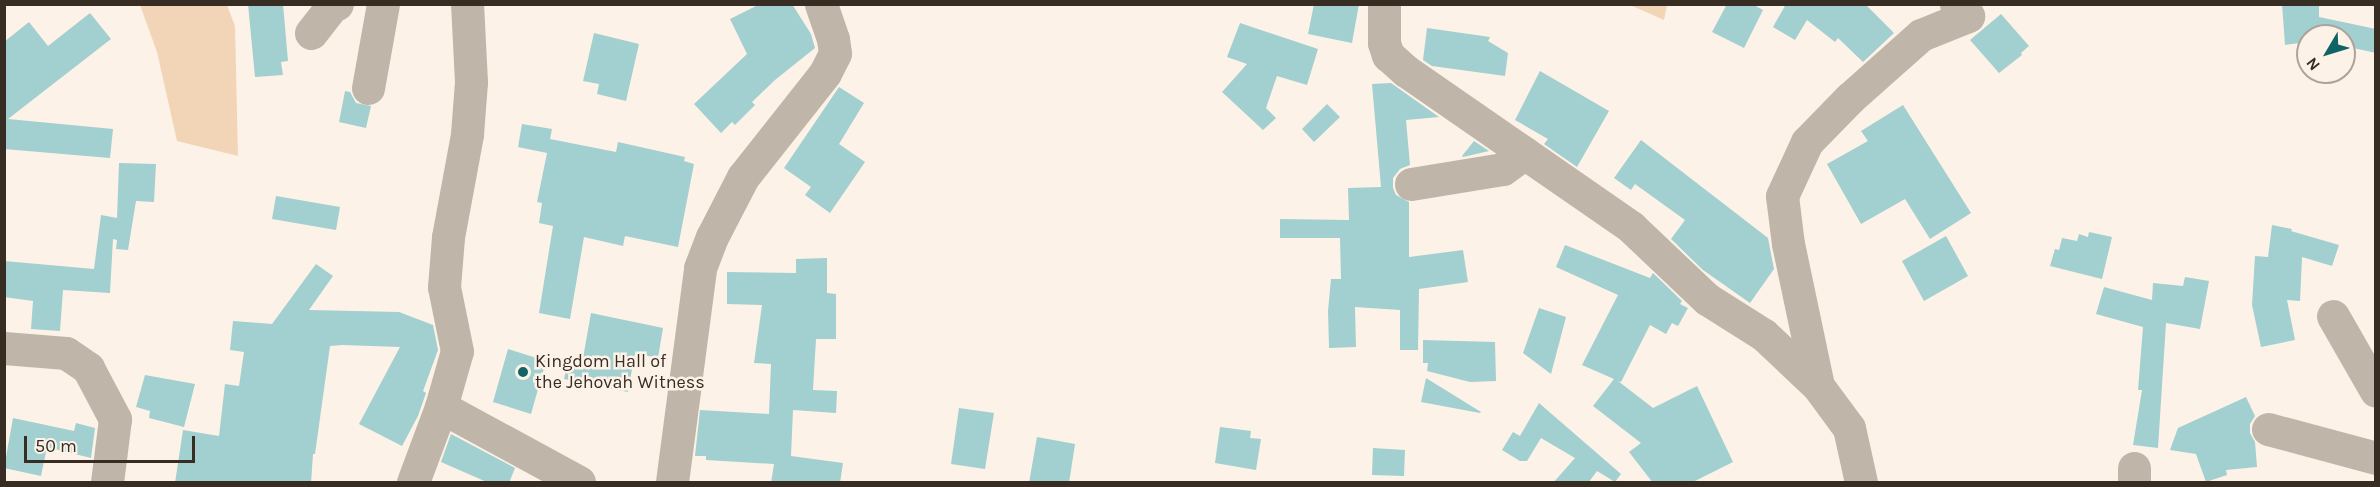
<!DOCTYPE html>
<html>
<head>
<meta charset="utf-8">
<style>
	body { margin:0 }
	#map { position:relative; width:2380px; height:487px; overflow:hidden; background:#fdf2e7; font-family:Karla,sans-serif }
	div>[style] { position:absolute }
	.green>* { inset:0; background:#f2d5b7 }
	.building>* { inset:0; background:#a2cfd0 }
	.minor>* { height:33px; margin:-16.5px; padding:0 16.5px; transform-origin:16.5px; border-radius:16.5px; background:#c0b5a9 }
	.dots>* { width:16px; height:16px; translate:-50% -50%; box-sizing:border-box; border:3px solid #fdf2e7; border-radius:50% }
	span { translate:-50% -50%; white-space:nowrap; text-align:center; line-height:1.15; -webkit-text-stroke:5px #fdf2e7; paint-order:stroke }
	.poi-label { font-size:18px; color:#372d23 }
	.left { translate:0 -50%; text-align:left }
	.frame { position:absolute; inset:0; border:6px solid #372d23; pointer-events:none }
	.north { position:absolute; left:2296px; top:24px; width:60px; height:60px; box-sizing:border-box; background:#fdf2e7; border:2px solid #aea399; border-radius:50%; rotate:232deg; font-size:16px; font-weight:700; line-height:24px; text-align:center; color:#372d23 }
	.north::after { content:''; display:block; margin:auto; width:21px; height:27px; background:#126366; clip-path:polygon(50% 0,100% 100%,50% 72%,0 100%) }
	.scale { position:absolute; left:24px; top:436px; width:171px; height:27px; box-sizing:border-box; border:3px solid #372d23; border-top:0; padding-left:8px; font-size:18px; line-height:21px; white-space:nowrap; color:#372d23; -webkit-text-stroke:4px #fdf2e7; paint-order:stroke }
</style>
</head>
<body>
<div id="map">
	<div class="green">
		<i style="clip-path:polygon(140px 5px,227px 5px,235px 26px,238px 156px,177px 141px,157px 52px)"></i>
		<i style="clip-path:polygon(1630px 5px,1667px 5px,1664px 20px)"></i>
	</div>
	<div class="building">
		<i style="clip-path:polygon(248px 4px,283px 4px,288px 61px,281px 62px,283px 75px,255px 77px)"></i>
		<i style="clip-path:polygon(760px 4px,792px 4px,811px 34px,815px 48px,775px 80px,752px 102px,755px 105px,735px 125px,732px 122px,721px 133px,694px 104px,747px 54px,730px 19px)"></i>
		<i style="clip-path:polygon(1314px 4px,1359px 4px,1352px 43px,1308px 34px)"></i>
		<i style="clip-path:polygon(1727px 4px,1752px 4px,1763px 10px,1744px 48px,1712px 32px)"></i>
		<i style="clip-path:polygon(1786px 4px,1865px 4px,1894px 33px,1863px 62px,1838px 38px,1835px 42px,1807px 20px,1795px 40px,1773px 27px)"></i>
		<i style="clip-path:polygon(2282px 4px,2319px 4px,2319px 17px,2376px 29px,2376px 53px,2344px 46px,2344px 36px,2308px 36px,2308px 42px,2285px 45px)"></i>
		<i style="clip-path:polygon(90px 13px,111px 39px,8px 119px,113px 129px,110px 158px,4px 149px,4px 42px,29px 22px,48px 46px)"></i>
		<i style="clip-path:polygon(2001px 14px,2029px 46px,2021px 53px,2022px 55px,1999px 73px,1970px 40px)"></i>
		<i style="clip-path:polygon(1240px 23px,1318px 49px,1307px 85px,1277px 76px,1266px 108px,1276px 118px,1263px 130px,1222px 92px,1247px 64px,1227px 57px)"></i>
		<i style="clip-path:polygon(1427px 28px,1490px 37px,1488px 41px,1508px 53px,1505px 76px,1432px 66px,1423px 60px)"></i>
		<i style="clip-path:polygon(594px 33px,639px 44px,626px 101px,597px 94px,599px 84px,583px 81px)"></i>
		<i style="clip-path:polygon(1540px 71px,1609px 111px,1577px 167px,1544px 144px,1548px 139px,1515px 120px)"></i>
		<i style="clip-path:polygon(1391px 83px,1439px 117px,1406px 120px,1410px 165px,1400px 169px,1393px 178px,1393px 188px,1396px 195px,1409px 202px,1409px 257px,1463px 250px,1468px 282px,1419px 289px,1418px 350px,1400px 350px,1400px 310px,1355px 307px,1356px 347px,1329px 348px,1328px 311px,1331px 279px,1341px 279px,1340px 238px,1280px 238px,1280px 219px,1349px 220px,1348px 188px,1381px 187px,1372px 84px)"></i>
		<i style="clip-path:polygon(839px 87px,864px 103px,839px 144px,865px 162px,830px 213px,805px 195px,811px 187px,784px 168px)"></i>
		<i style="clip-path:polygon(345px 91px,350px 92px,356px 103px,371px 106px,366px 128px,339px 122px)"></i>
		<i style="clip-path:polygon(1327px 104px,1340px 117px,1314px 142px,1302px 129px)"></i>
		<i style="clip-path:polygon(1903px 105px,1971px 213px,1930px 239px,1905px 199px,1861px 224px,1827px 164px,1868px 141px,1861px 131px)"></i>
		<i style="clip-path:polygon(522px 124px,552px 129px,550px 139px,616px 152px,618px 142px,685px 157px,684px 161px,694px 164px,678px 247px,625px 236px,623px 246px,584px 237px,570px 319px,539px 313px,553px 226px,539px 223px,542px 203px,537px 202px,547px 153px,518px 147px)"></i>
		<i style="clip-path:polygon(1641px 140px,1768px 238px,1774px 269px,1750px 303px,1703px 270px,1671px 239px,1685px 220px,1635px 184px,1631px 190px,1614px 178px)"></i>
		<i style="clip-path:polygon(1474px 141px,1489px 151px,1463px 157px,1462px 156px)"></i>
		<i style="clip-path:polygon(119px 163px,156px 164px,154px 202px,136px 201px,128px 250px,116px 249px,117px 240px,113px 239px,110px 293px,63px 290px,60px 331px,31px 329px,33px 301px,4px 297px,4px 261px,94px 269px,101px 215px,117px 218px)"></i>
		<i style="clip-path:polygon(276px 196px,340px 207px,336px 230px,272px 219px)"></i>
		<i style="clip-path:polygon(2272px 225px,2292px 229px,2291px 231px,2339px 245px,2332px 266px,2302px 257px,2300px 301px,2287px 300px,2295px 340px,2261px 347px,2252px 305px,2255px 256px,2268px 257px)"></i>
		<i style="clip-path:polygon(2089px 232px,2112px 237px,2102px 279px,2050px 266px,2055px 249px,2059px 250px,2062px 238px,2077px 241px,2079px 234px,2088px 237px)"></i>
		<i style="clip-path:polygon(1946px 236px,1968px 276px,1924px 301px,1902px 261px)"></i>
		<i style="clip-path:polygon(1565px 245px,1650px 278px,1653px 273px,1682px 301px,1680px 304px,1688px 308px,1678px 326px,1672px 323px,1666px 334px,1650px 325px,1621px 382px,1618px 381px,1653px 408px,1697px 386px,1733px 462px,1691px 483px,1653px 483px,1629px 452px,1641px 443px,1593px 406px,1614px 379px,1582px 365px,1618px 295px,1556px 267px)"></i>
		<i style="clip-path:polygon(827px 258px,827px 293px,836px 294px,836px 339px,816px 339px,813px 390px,837px 391px,836px 413px,793px 410px,791px 456px,843px 463px,840px 483px,771px 483px,774px 464px,706px 460px,706px 456px,695px 456px,700px 410px,769px 414px,771px 364px,754px 363px,762px 305px,727px 304px,727px 272px,796px 273px,796px 259px)"></i>
		<i style="clip-path:polygon(316px 264px,333px 276px,309px 310px,399px 312px,433px 325px,438px 350px,423px 391px,426px 393px,418px 416px,402px 446px,359px 424px,400px 347px,342px 345px,330px 346px,315px 454px,313px 454px,311px 483px,175px 483px,183px 430px,219px 436px,225px 384px,239px 386px,244px 352px,230px 350px,233px 321px,272px 324px)"></i>
		<i style="clip-path:polygon(2185px 277px,2209px 281px,2200px 329px,2166px 323px,2158px 448px,2133px 445px,2142px 390px,2138px 390px,2143px 327px,2096px 314px,2104px 287px,2152px 300px,2153px 283px,2183px 286px)"></i>
		<i style="clip-path:polygon(1539px 308px,1566px 317px,1551px 374px,1523px 353px)"></i>
		<i style="clip-path:polygon(591px 313px,663px 328px,658px 358px,635px 353px,628px 392px,564px 379px,569px 355px,583px 358px)"></i>
		<i style="clip-path:polygon(1423px 340px,1495px 342px,1496px 381px,1470px 382px,1427px 371px,1428px 363px,1423px 363px)"></i>
		<i style="clip-path:polygon(508px 349px,546px 361px,531px 414px,493px 402px)"></i>
		<i style="clip-path:polygon(145px 375px,195px 384px,184px 427px,149px 418px,150px 411px,136px 407px)"></i>
		<i style="clip-path:polygon(1426px 378px,1481px 412px,1480px 413px,1421px 402px)"></i>
		<i style="clip-path:polygon(2246px 397px,2255px 416px,2250px 424px,2250px 433px,2255px 442px,2257px 467px,2226px 470px,2227px 475px,2206px 482px,2196px 454px,2170px 450px,2178px 428px)"></i>
		<i style="clip-path:polygon(1539px 403px,1621px 474px,1615px 482px,1597px 471px,1588px 483px,1553px 483px,1575px 458px,1541px 438px,1527px 461px,1520px 461px,1502px 450px,1513px 432px,1520px 436px)"></i>
		<i style="clip-path:polygon(959px 408px,994px 413px,985px 469px,951px 464px)"></i>
		<i style="clip-path:polygon(13px 418px,74px 431px,76px 423px,95px 428px,91px 458px,47px 447px,41px 476px,4px 468px)"></i>
		<i style="clip-path:polygon(1220px 427px,1251px 431px,1250px 438px,1261px 439px,1256px 470px,1215px 463px)"></i>
		<i style="clip-path:polygon(451px 434px,515px 468px,509px 483px,489px 483px,441px 462px)"></i>
		<i style="clip-path:polygon(1037px 437px,1075px 444px,1069px 483px,1029px 483px)"></i>
		<i style="clip-path:polygon(1373px 448px,1405px 450px,1404px 476px,1372px 475px)"></i>
	</div>
	<div class="minor">
		<i style="left:1384px;top:4px;width:39px;rotate:90deg"></i>
		<i style="left:1384px;top:43px;width:13px;rotate:72deg"></i>
		<i style="left:1388px;top:55px;width:24px;rotate:42deg"></i>
		<i style="left:1406px;top:71px;width:274px;rotate:34.7deg"></i>
		<i style="left:1631px;top:227px;width:105px;rotate:43.5deg"></i>
		<i style="left:1707px;top:299px;width:67px;rotate:32.3deg"></i>
		<i style="left:1764px;top:335px;width:74px;rotate:43.4deg"></i>
		<i style="left:1818px;top:386px;width:52px;rotate:53.6deg"></i>
		<i style="left:1849px;top:428px;width:55px;rotate:77.5deg"></i>
		<i style="left:311px;top:33px;width:36px;rotate:-52deg"></i>
		<i style="left:333px;top:5px;width:4px;rotate:-14deg"></i>
		<i style="left:368px;top:88px;width:85px;rotate:-79.9deg"></i>
		<i style="left:1411px;top:184px;width:93px;rotate:-9.3deg"></i>
		<i style="left:1503px;top:169px;width:27px;rotate:-36deg"></i>
		<i style="left:2333px;top:316px;width:86px;rotate:60.2deg"></i>
		<i style="left:4px;top:348px;width:62px;rotate:4.6deg"></i>
		<i style="left:66px;top:353px;width:27px;rotate:34deg"></i>
		<i style="left:88px;top:368px;width:58px;rotate:62.1deg"></i>
		<i style="left:115px;top:419px;width:64px;rotate:97.2deg"></i>
		<i style="left:1818px;top:386px;width:145px;rotate:-101.9deg"></i>
		<i style="left:1788px;top:244px;width:48px;rotate:-97.1deg"></i>
		<i style="left:1782px;top:196px;width:60px;rotate:-65.2deg"></i>
		<i style="left:1807px;top:142px;width:62px;rotate:-45.7deg"></i>
		<i style="left:1850px;top:98px;width:95px;rotate:-41.6deg"></i>
		<i style="left:1921px;top:35px;width:51px;rotate:-22deg"></i>
		<i style="left:1968px;top:16px;width:17px;rotate:-135deg"></i>
		<i style="left:441px;top:407px;width:157px;rotate:28.5deg"></i>
		<i style="left:2268px;top:429px;width:112px;rotate:15deg"></i>
		<i style="left:2134px;top:468px;width:14px;rotate:90deg"></i>
		<i style="left:413px;top:482px;width:80px;rotate:-69.5deg"></i>
		<i style="left:441px;top:407px;width:58px;rotate:-74.1deg"></i>
		<i style="left:457px;top:351px;width:65px;rotate:-101.5deg"></i>
		<i style="left:444px;top:287px;width:50px;rotate:-85.4deg"></i>
		<i style="left:448px;top:237px;width:105px;rotate:-79.5deg"></i>
		<i style="left:467px;top:134px;width:52px;rotate:-85.6deg"></i>
		<i style="left:471px;top:82px;width:78px;rotate:-92.9deg"></i>
		<i style="left:672px;top:482px;width:216px;rotate:-82.5deg"></i>
		<i style="left:700px;top:268px;width:33px;rotate:-69deg"></i>
		<i style="left:712px;top:237px;width:68px;rotate:-62.7deg"></i>
		<i style="left:743px;top:177px;width:132px;rotate:-51.7deg"></i>
		<i style="left:825px;top:73px;width:22px;rotate:-63deg"></i>
		<i style="left:835px;top:53px;width:14px;rotate:-98deg"></i>
		<i style="left:833px;top:39px;width:37px;rotate:-109deg"></i>
	</div>
	<div class="dots">
		<i style="left:523px;top:372px;background:#126366"></i>
	</div>
	<div class="poi-label">
		<span class="left" style="left:535px;top:372px">Kingdom Hall of<br>the Jehovah Witness</span>
	</div>
	<div class="frame"></div>
	<div class="north">N</div>
	<div class="scale">50 m</div>
</div>
</body>
</html>
